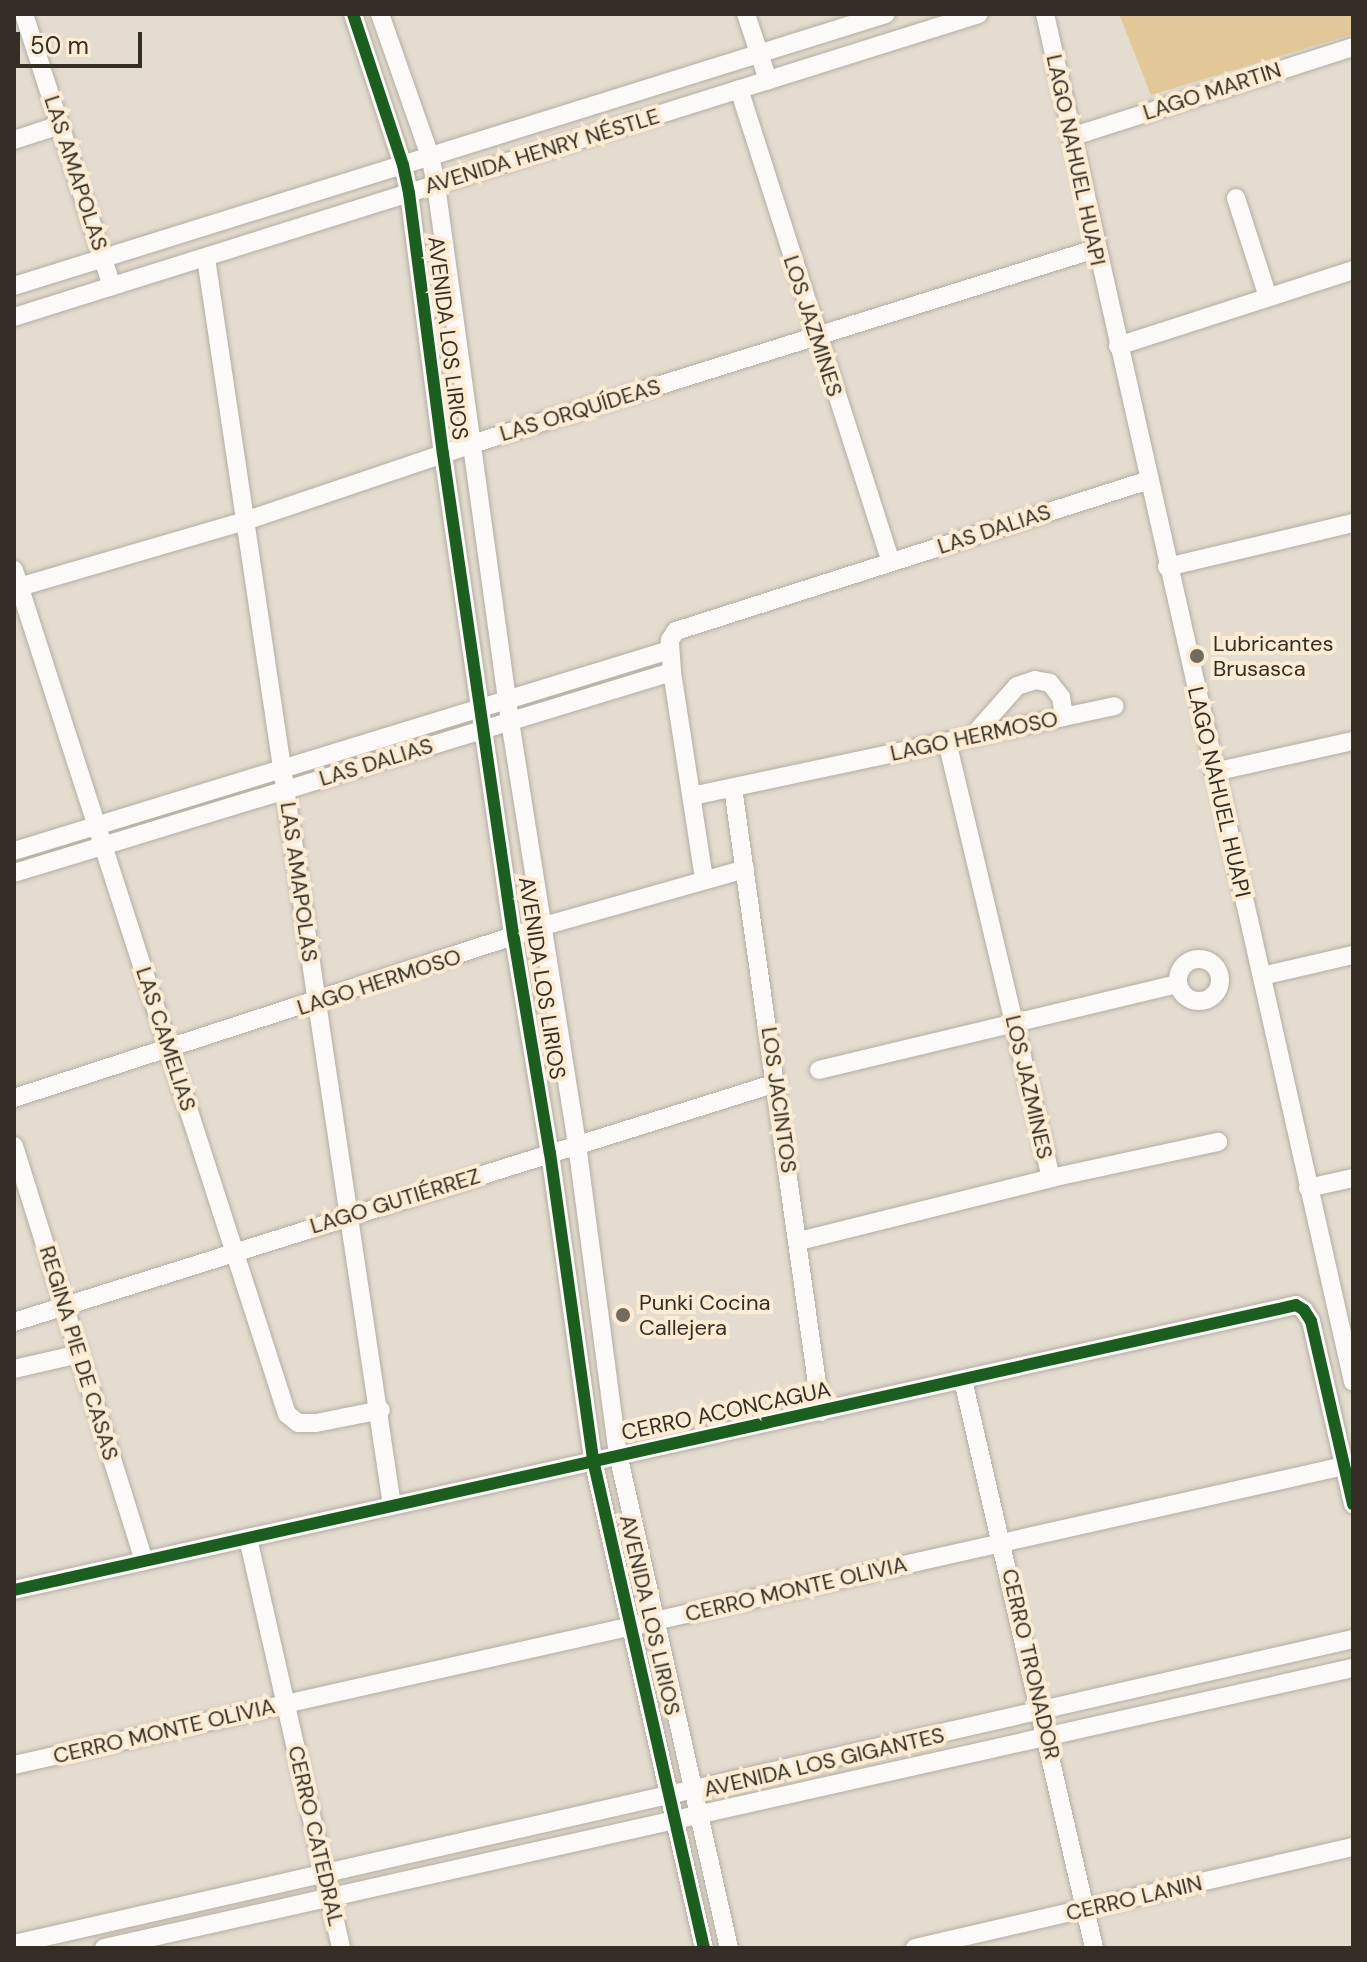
<!DOCTYPE html>
<html>
<head>
<meta charset="utf-8">
<style>
	body { margin:0 }
	#map { position:relative; width:1367px; height:1962px; overflow:hidden; background:#e4dccf; font-family:"DM Sans",sans-serif }
	div>[style] { position:absolute }
	.green>* { inset:0; background:#e2c899 }
	.roads { filter:drop-shadow(0 0 2px #b3ada3) drop-shadow(0 0 2px #b3ada3) }
	.minor>* { height:18px; margin:-9px; padding:0 9px; transform-origin:9px; border-radius:9px; background:#fbfaf8 }
	.minor>.ring { margin:-9px; padding:0; box-sizing:content-box; background:none; border:18px solid #fbfaf8; border-radius:50% }
	.cycleway>* { height:12px; margin:-6px; padding:0 6px; transform-origin:6px; border-radius:6px; background:#1b5e20 }
	.dots>* { width:22px; height:22px; translate:-50% -50%; box-sizing:border-box; border:4px solid #fbecd3; border-radius:50% }
	span { translate:-50% -50%; white-space:nowrap; text-align:center; line-height:1.15; -webkit-text-stroke:8px #fbecd3; paint-order:stroke }
	.street-label { font-size:22px; color:#342e25 }
	.poi-label { font-size:22px; color:#342e25 }
	.left { translate:0 -50%; text-align:left }
	.frame { position:absolute; inset:0; border:16px solid #342e25; pointer-events:none }
	.scale { position:absolute; left:16px; top:32px; width:126px; height:36px; box-sizing:border-box; border:4px solid #342e25; border-top:0; padding-left:10px; font-size:24px; line-height:28px; white-space:nowrap; color:#342e25; -webkit-text-stroke:6px #fbecd3; paint-order:stroke }
</style>
</head>
<body>
<div id="map">
	<div class="green">
		<i style="clip-path:polygon(1119px 14px,1353px 14px,1353px 34px,1151px 95px)"></i>
	</div>
	<div class="roads">
		<div class="minor">
			<i style="left:24px;top:14px;width:286px;rotate:72.1deg"></i>
			<i style="left:353px;top:14px;width:159px;rotate:71.7deg"></i>
			<i style="left:403px;top:165px;width:29px;rotate:78deg"></i>
			<i style="left:409px;top:193px;width:263px;rotate:82.6deg"></i>
			<i style="left:443px;top:454px;width:490px;rotate:81.7deg"></i>
			<i style="left:514px;top:939px;width:217px;rotate:80.5deg"></i>
			<i style="left:550px;top:1153px;width:310px;rotate:82deg"></i>
			<i style="left:593px;top:1460px;width:500px;rotate:77.19deg"></i>
			<i style="left:380px;top:14px;width:151px;rotate:70.6deg"></i>
			<i style="left:430px;top:156px;width:30px;rotate:78deg"></i>
			<i style="left:436px;top:185px;width:541px;rotate:82.14deg"></i>
			<i style="left:510px;top:721px;width:428px;rotate:81deg"></i>
			<i style="left:577px;top:1144px;width:313px;rotate:82.5deg"></i>
			<i style="left:618px;top:1454px;width:506px;rotate:77.34deg"></i>
			<i style="left:746px;top:14px;width:70px;rotate:71.6deg"></i>
			<i style="left:1045px;top:14px;width:1402px;rotate:77.31deg"></i>
			<i style="left:739px;top:89px;width:497px;rotate:72.2deg"></i>
			<i style="left:1071px;top:137px;width:296px;rotate:-17.7deg"></i>
			<i style="left:14px;top:140px;width:48px;rotate:-18.1deg"></i>
			<i style="left:1236px;top:198px;width:104px;rotate:72.1deg"></i>
			<i style="left:206px;top:258px;width:1261px;rotate:81.52deg"></i>
			<i style="left:14px;top:286px;width:913px;rotate:-17.32deg"></i>
			<i style="left:14px;top:317px;width:1011px;rotate:-17.43deg"></i>
			<i style="left:1118px;top:346px;width:247px;rotate:-17.9deg"></i>
			<i style="left:1167px;top:567px;width:191px;rotate:-13.3deg"></i>
			<i style="left:14px;top:570px;width:887px;rotate:72.08deg"></i>
			<i style="left:287px;top:1414px;width:14px;rotate:39deg"></i>
			<i style="left:298px;top:1423px;width:18px"></i>
			<i style="left:316px;top:1423px;width:66px;rotate:-11.3deg"></i>
			<i style="left:19px;top:587px;width:235px;rotate:-16.3deg"></i>
			<i style="left:245px;top:521px;width:240px;rotate:-18.7deg"></i>
			<i style="left:472px;top:444px;width:653px;rotate:-17.38deg"></i>
			<i style="left:672px;top:672px;width:208px;rotate:81.2deg"></i>
			<i style="left:972px;top:737px;width:68px;rotate:-48.6deg"></i>
			<i style="left:1017px;top:686px;width:19px;rotate:-18deg"></i>
			<i style="left:1035px;top:680px;width:15px;rotate:11deg"></i>
			<i style="left:1050px;top:683px;width:18px;rotate:52deg"></i>
			<i style="left:1061px;top:697px;width:20px;rotate:81deg"></i>
			<i style="left:1214px;top:772px;width:142px;rotate:-12.6deg"></i>
			<i style="left:733px;top:788px;width:630px;rotate:81.97deg"></i>
			<i style="left:692px;top:796px;width:432px;rotate:-12deg"></i>
			<i style="left:14px;top:851px;width:686px;rotate:-17.04deg"></i>
			<i style="left:14px;top:873px;width:688px;rotate:-16.99deg"></i>
			<i style="left:672px;top:672px;width:32px;rotate:-94deg"></i>
			<i style="left:670px;top:640px;width:11px;rotate:-56deg"></i>
			<i style="left:676px;top:631px;width:497px;rotate:-17.7deg"></i>
			<i class="ring" style="left:1178px;top:959px;width:24px;height:24px"></i>
			<i style="left:1262px;top:976px;width:93px;rotate:-13deg"></i>
			<i style="left:819px;top:1070px;width:369px;rotate:-13.5deg"></i>
			<i style="left:14px;top:1098px;width:557px;rotate:-17.98deg"></i>
			<i style="left:544px;top:926px;width:209px;rotate:-15.8deg"></i>
			<i style="left:14px;top:1146px;width:435px;rotate:72.6deg"></i>
			<i style="left:1051px;top:1178px;width:171px;rotate:-12.2deg"></i>
			<i style="left:1308px;top:1188px;width:46px;rotate:-12.5deg"></i>
			<i style="left:799px;top:1241px;width:260px;rotate:-14deg"></i>
			<i style="left:1051px;top:1178px;width:447px;rotate:-103.4deg"></i>
			<i style="left:14px;top:1322px;width:799px;rotate:-17.41deg"></i>
			<i style="left:14px;top:1369px;width:67px;rotate:-13deg"></i>
			<i style="left:963px;top:1380px;width:583px;rotate:77.01deg"></i>
			<i style="left:248px;top:1538px;width:420px;rotate:77.2deg"></i>
			<i style="left:14px;top:1590px;width:1313px;rotate:-12.53deg"></i>
			<i style="left:1296px;top:1305px;width:9px;rotate:32deg"></i>
			<i style="left:1304px;top:1310px;width:13px;rotate:58deg"></i>
			<i style="left:1311px;top:1321px;width:188px;rotate:77.1deg"></i>
			<i style="left:14px;top:1765px;width:1363px;rotate:-12.67deg"></i>
			<i style="left:14px;top:1944px;width:1373px;rotate:-12.83deg"></i>
			<i style="left:104px;top:1948px;width:1280px;rotate:-12.64deg"></i>
			<i style="left:915px;top:1948px;width:449px;rotate:-13deg"></i>
		</div>
	</div>
	<div class="cycleway">
		<i style="left:353px;top:14px;width:159px;rotate:71.7deg"></i>
		<i style="left:403px;top:165px;width:29px;rotate:78deg"></i>
		<i style="left:409px;top:193px;width:263px;rotate:82.6deg"></i>
		<i style="left:443px;top:454px;width:490px;rotate:81.7deg"></i>
		<i style="left:514px;top:939px;width:217px;rotate:80.5deg"></i>
		<i style="left:550px;top:1153px;width:310px;rotate:82deg"></i>
		<i style="left:593px;top:1460px;width:500px;rotate:77.19deg"></i>
		<i style="left:14px;top:1590px;width:1313px;rotate:-12.53deg"></i>
		<i style="left:1296px;top:1305px;width:9px;rotate:32deg"></i>
		<i style="left:1304px;top:1310px;width:13px;rotate:58deg"></i>
		<i style="left:1311px;top:1321px;width:188px;rotate:77.1deg"></i>
	</div>
	<div class="dots">
		<i style="left:1197px;top:656px;background:#726b60"></i>
		<i style="left:623px;top:1315px;background:#726b60"></i>
	</div>
	<div class="street-label">
		<span style="left:1212px;top:91px;rotate:-18deg">LAGO MARTIN</span>
		<span style="left:542px;top:151px;rotate:-17deg">AVENIDA HENRY NÉSTLE</span>
		<span style="left:1076px;top:160px;rotate:78deg">LAGO NAHUEL HUAPI</span>
		<span style="left:76px;top:173px;rotate:72deg">LAS AMAPOLAS</span>
		<span style="left:813px;top:326px;rotate:72deg">LOS JAZMINES</span>
		<span style="left:448px;top:338px;rotate:83deg">AVENIDA LOS LIRIOS</span>
		<span style="left:580px;top:410px;rotate:-17deg">LAS ORQUÍDEAS</span>
		<span style="left:994px;top:529px;rotate:-18deg">LAS DALIAS</span>
		<span style="left:974px;top:736px;rotate:-12deg">LAGO HERMOSO</span>
		<span style="left:376px;top:762px;rotate:-17deg">LAS DALIAS</span>
		<span style="left:1219px;top:792px;rotate:77deg">LAGO NAHUEL HUAPI</span>
		<span style="left:299px;top:882px;rotate:82deg">LAS AMAPOLAS</span>
		<span style="left:542px;top:978px;rotate:81deg">AVENIDA LOS LIRIOS</span>
		<span style="left:379px;top:982px;rotate:-18deg">LAGO HERMOSO</span>
		<span style="left:166px;top:1039px;rotate:72deg">LAS CAMELIAS</span>
		<span style="left:1029px;top:1087px;rotate:77deg">LOS JAZMINES</span>
		<span style="left:779px;top:1100px;rotate:82deg">LOS JACINTOS</span>
		<span style="left:395px;top:1201px;rotate:-17deg">LAGO GUTIÉRREZ</span>
		<span style="left:79px;top:1353px;rotate:73deg">REGINA PIE DE CASAS</span>
		<span style="left:726px;top:1411px;rotate:-12deg">CERRO ACONCAGUA</span>
		<span style="left:796px;top:1589px;rotate:-13deg">CERRO MONTE OLIVIA</span>
		<span style="left:650px;top:1615px;rotate:77deg">AVENIDA LOS LIRIOS</span>
		<span style="left:1031px;top:1664px;rotate:77deg">CERRO TRONADOR</span>
		<span style="left:164px;top:1731px;rotate:-13deg">CERRO MONTE OLIVIA</span>
		<span style="left:824px;top:1762px;rotate:-13deg">AVENIDA LOS GIGANTES</span>
		<span style="left:316px;top:1836px;rotate:77deg">CERRO CATEDRAL</span>
		<span style="left:1134px;top:1898px;rotate:-13deg">CERRO LANIN</span>
	</div>
	<div class="poi-label">
		<span class="left" style="left:1213px;top:656px">Lubricantes<br>Brusasca</span>
		<span class="left" style="left:639px;top:1315px">Punki Cocina<br>Callejera</span>
	</div>
	<div class="frame"></div>
	<div class="scale">50 m</div>
</div>
</body>
</html>
